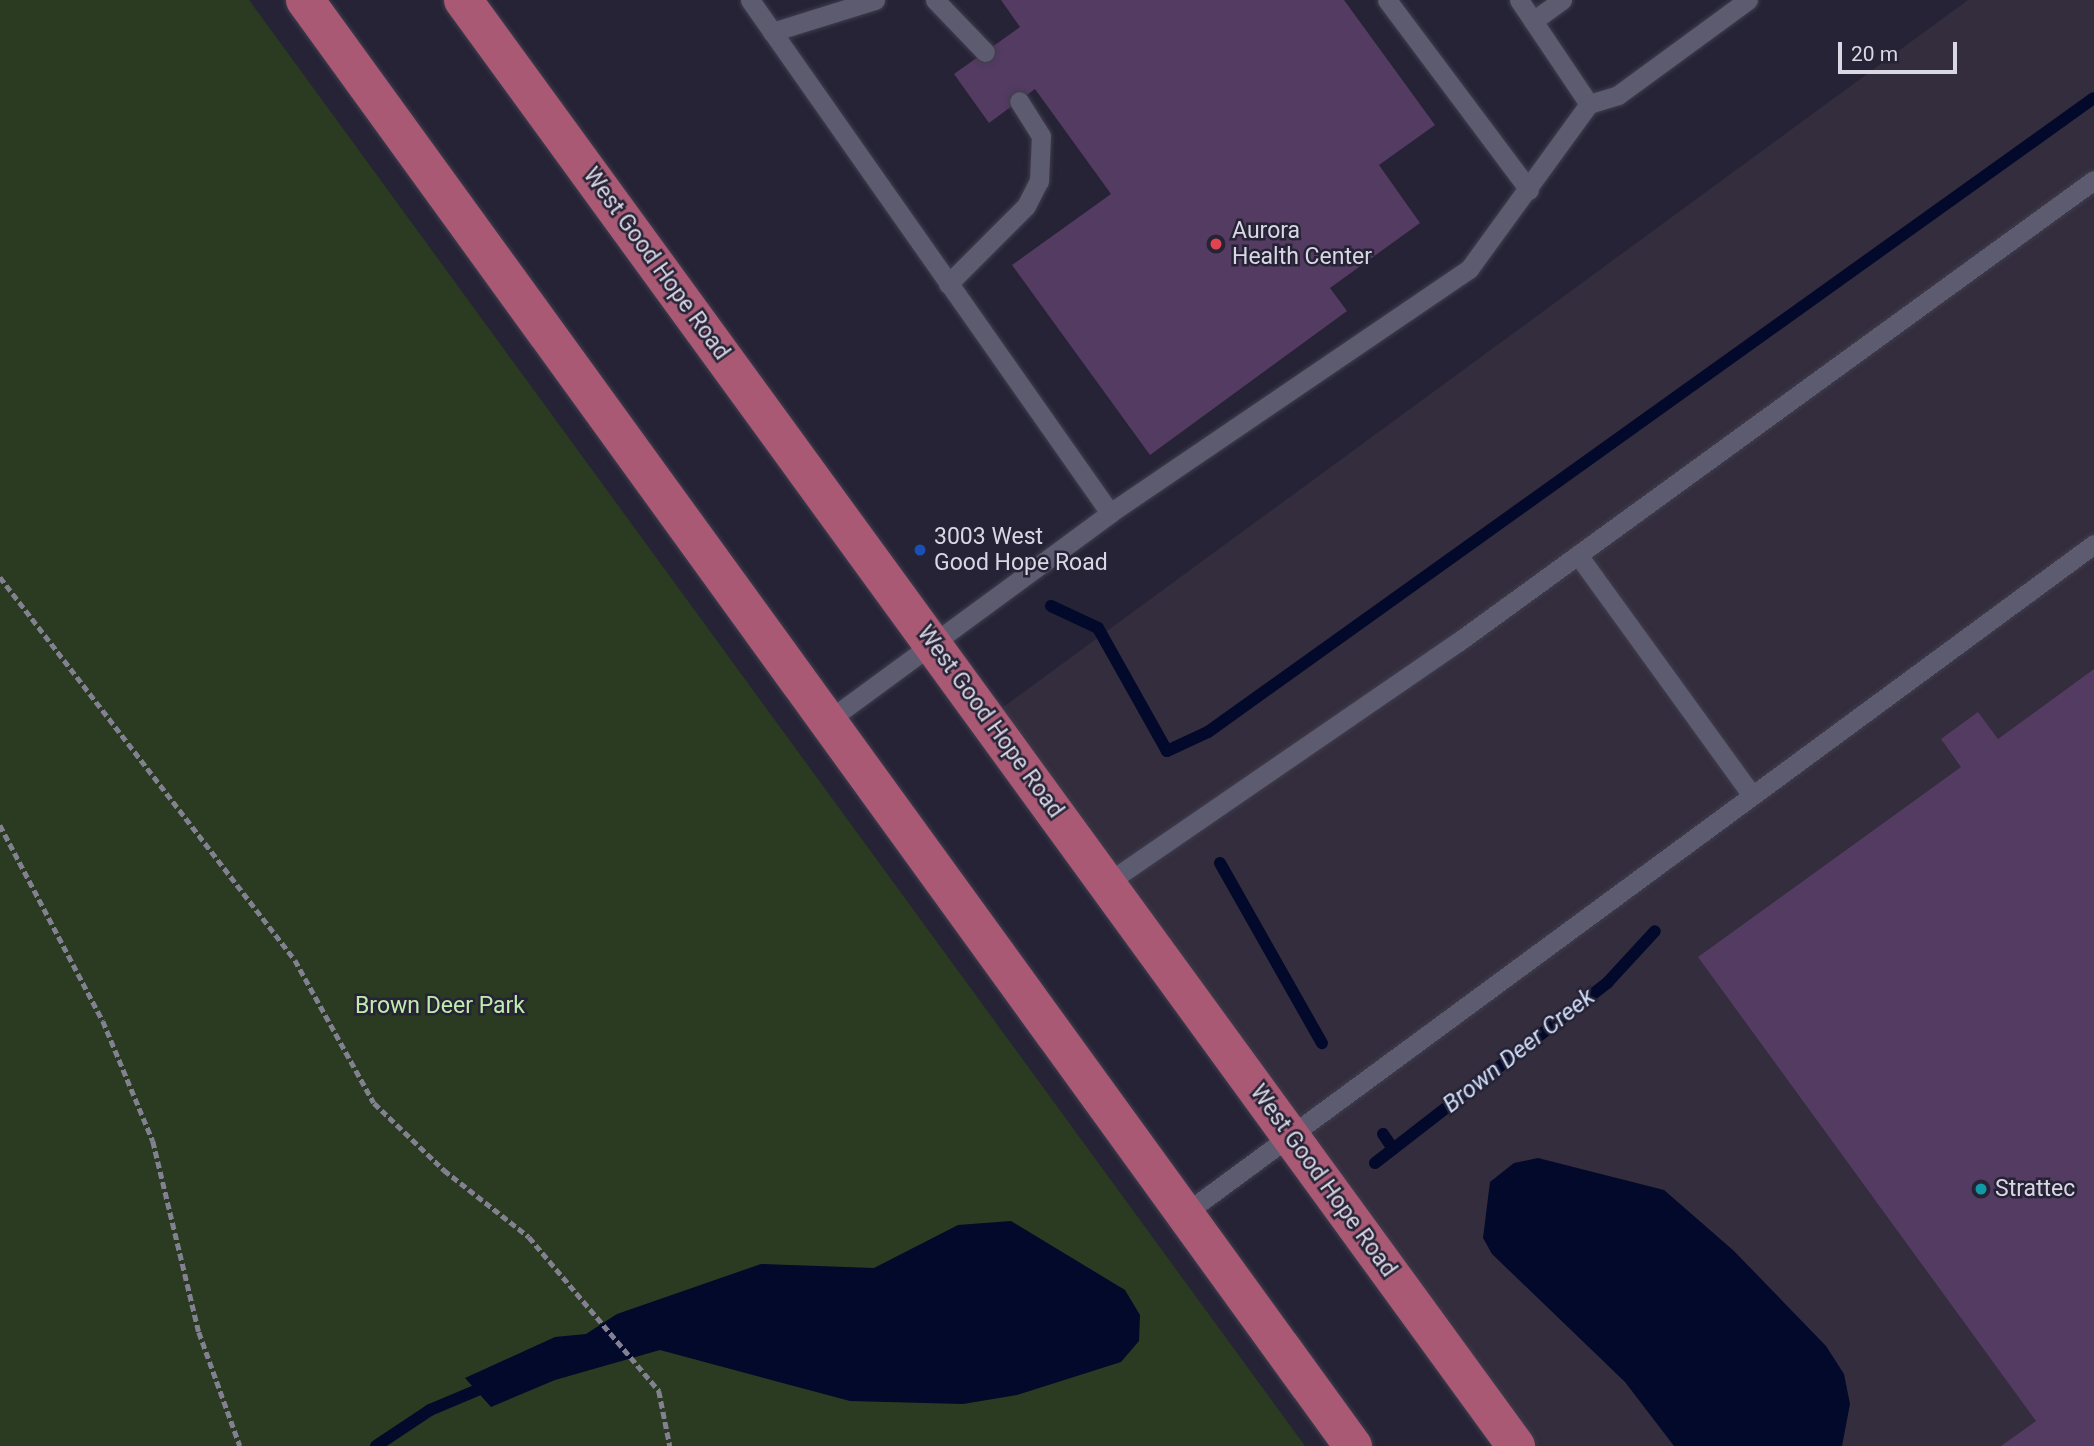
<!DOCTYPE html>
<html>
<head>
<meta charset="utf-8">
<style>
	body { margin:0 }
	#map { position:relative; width:2094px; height:1446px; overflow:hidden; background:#262336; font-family:Roboto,sans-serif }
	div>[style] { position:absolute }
	.industrial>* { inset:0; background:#342d3d }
	.green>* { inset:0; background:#2a3b21 }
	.water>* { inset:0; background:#02092a }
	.stream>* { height:12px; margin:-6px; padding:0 6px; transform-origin:6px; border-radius:6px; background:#02092a }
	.building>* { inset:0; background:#533b61 }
	.path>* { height:4.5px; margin-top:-2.25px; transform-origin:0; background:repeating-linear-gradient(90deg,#838191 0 7px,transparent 0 10.5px) }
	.roads { filter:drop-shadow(0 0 2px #3f3d4d) drop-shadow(0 0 2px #3f3d4d) }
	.service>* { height:19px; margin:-9.5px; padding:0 9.5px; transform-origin:9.5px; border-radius:9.5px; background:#5d5b70 }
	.primary>* { height:38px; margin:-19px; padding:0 19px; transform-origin:19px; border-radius:19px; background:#a95973 }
	.dots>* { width:19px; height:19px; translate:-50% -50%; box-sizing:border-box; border:4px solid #262336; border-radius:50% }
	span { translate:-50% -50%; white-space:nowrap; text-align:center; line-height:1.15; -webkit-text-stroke:5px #262336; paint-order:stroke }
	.poi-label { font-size:23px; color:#d9d7e4 }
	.left { translate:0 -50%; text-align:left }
	.street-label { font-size:23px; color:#d9d7e4 }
	.park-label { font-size:23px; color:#bfecaa }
	.water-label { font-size:24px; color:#cfddf7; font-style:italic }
	.scale { position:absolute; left:1838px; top:42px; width:119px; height:32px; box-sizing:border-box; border:4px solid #d9d7e4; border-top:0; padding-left:9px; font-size:21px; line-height:24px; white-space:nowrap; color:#d9d7e4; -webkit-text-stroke:5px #262336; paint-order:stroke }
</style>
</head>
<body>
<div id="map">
	<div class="industrial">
		<i style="clip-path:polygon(1968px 0,2094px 0,2094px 1446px,1516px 1446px,987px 719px)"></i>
	</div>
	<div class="green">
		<i style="clip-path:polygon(0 0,249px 0,1305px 1446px,0 1446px)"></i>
	</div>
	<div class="water">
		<i style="clip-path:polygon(1538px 1158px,1664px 1190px,1734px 1251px,1826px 1346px,1844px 1374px,1850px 1404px,1842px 1446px,1674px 1446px,1625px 1382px,1492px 1254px,1483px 1238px,1490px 1182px,1514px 1163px)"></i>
		<i style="clip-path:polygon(1011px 1221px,1125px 1290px,1140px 1315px,1139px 1341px,1121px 1362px,1017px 1395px,963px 1404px,850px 1401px,660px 1350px,555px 1380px,491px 1407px,465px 1378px,555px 1337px,586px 1334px,617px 1314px,761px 1264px,874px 1268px,958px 1225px)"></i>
	</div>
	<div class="stream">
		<i style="left:1051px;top:606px;width:52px;rotate:25.1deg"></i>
		<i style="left:1098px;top:628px;width:141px;rotate:60.7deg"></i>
		<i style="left:1167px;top:751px;width:45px;rotate:-24.9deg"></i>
		<i style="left:1208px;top:732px;width:1089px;rotate:-35.59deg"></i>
		<i style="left:1220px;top:863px;width:207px;rotate:60.5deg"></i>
		<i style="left:1383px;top:1134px;width:18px;rotate:56deg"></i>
		<i style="left:1375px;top:1163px;width:295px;rotate:-37.8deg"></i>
		<i style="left:1608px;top:982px;width:69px;rotate:-47.3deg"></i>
		<i style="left:376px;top:1446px;width:65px;rotate:-33.7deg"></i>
		<i style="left:430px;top:1410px;width:67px;rotate:-22.8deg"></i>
	</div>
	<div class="building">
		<i style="clip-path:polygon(1001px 0,1344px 0,1435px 125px,1379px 165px,1420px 223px,1330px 288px,1347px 311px,1150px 455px,1012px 265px,1111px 194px,1035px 89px,989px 123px,954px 74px,1020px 27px)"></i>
		<i style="clip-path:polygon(2094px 669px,2094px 1446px,2001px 1446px,2036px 1421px,1698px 957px,1961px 767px,1941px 739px,1978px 712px,1998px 739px)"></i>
	</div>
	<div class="path">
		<i style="left:0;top:577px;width:483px;rotate:52.4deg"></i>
		<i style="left:295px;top:960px;width:163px;rotate:61.1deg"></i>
		<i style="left:374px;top:1103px;width:97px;rotate:43.7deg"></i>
		<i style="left:444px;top:1170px;width:108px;rotate:38.2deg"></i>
		<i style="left:529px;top:1237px;width:202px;rotate:49.8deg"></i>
		<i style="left:659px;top:1391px;width:56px;rotate:78.7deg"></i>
		<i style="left:0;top:825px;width:221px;rotate:62.3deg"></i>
		<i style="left:103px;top:1021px;width:130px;rotate:67.4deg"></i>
		<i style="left:153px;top:1141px;width:196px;rotate:76.5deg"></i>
		<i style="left:199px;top:1332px;width:121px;rotate:70.2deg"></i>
	</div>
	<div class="roads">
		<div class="service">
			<i style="left:750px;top:0;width:627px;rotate:54.94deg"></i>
			<i style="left:935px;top:0;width:72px;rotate:46.1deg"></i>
			<i style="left:1387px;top:0;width:237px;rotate:53.2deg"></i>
			<i style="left:1519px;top:0;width:125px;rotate:56.1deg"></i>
			<i style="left:1533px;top:21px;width:36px;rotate:-36deg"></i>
			<i style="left:772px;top:32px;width:108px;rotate:-17.3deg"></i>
			<i style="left:948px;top:284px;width:110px;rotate:-45deg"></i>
			<i style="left:1026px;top:206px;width:28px;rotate:-63deg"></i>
			<i style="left:1039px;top:181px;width:45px;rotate:-87.5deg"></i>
			<i style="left:1041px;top:136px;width:41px;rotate:-122.2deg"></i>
			<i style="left:1578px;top:555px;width:294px;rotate:54.1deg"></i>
			<i style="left:826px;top:722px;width:353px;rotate:-36.3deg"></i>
			<i style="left:1110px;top:513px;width:434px;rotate:-34.2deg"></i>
			<i style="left:1469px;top:269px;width:204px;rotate:-54deg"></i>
			<i style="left:1589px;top:104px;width:30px;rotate:-17deg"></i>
			<i style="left:1618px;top:95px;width:161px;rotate:-36.2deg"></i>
			<i style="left:1107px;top:883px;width:426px;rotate:-34.5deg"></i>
			<i style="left:1458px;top:642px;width:786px;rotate:-36deg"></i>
			<i style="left:1184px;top:1214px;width:1130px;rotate:-36.36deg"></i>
		</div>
		<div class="primary">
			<i style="left:305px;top:0;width:1786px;rotate:54.07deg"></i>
			<i style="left:463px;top:0;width:1789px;rotate:53.94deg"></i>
		</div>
	</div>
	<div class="dots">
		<i style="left:1216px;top:244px;background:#e0444e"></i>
		<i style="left:920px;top:550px;background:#1a4fb4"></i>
		<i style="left:1981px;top:1189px;background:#0f9aa8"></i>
	</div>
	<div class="poi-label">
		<span class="left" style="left:1232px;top:244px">Aurora<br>Health Center</span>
		<span class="left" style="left:934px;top:550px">3003 West<br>Good Hope Road</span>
		<span class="left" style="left:1995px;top:1189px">Strattec</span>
	</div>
	<div class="street-label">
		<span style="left:656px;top:264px;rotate:54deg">West Good Hope Road</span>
		<span style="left:990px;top:722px;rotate:54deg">West Good Hope Road</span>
		<span style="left:1323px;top:1181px;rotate:54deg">West Good Hope Road</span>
	</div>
	<div class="park-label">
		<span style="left:440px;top:1006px">Brown Deer Park</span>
	</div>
	<div class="water-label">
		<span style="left:1519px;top:1051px;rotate:-38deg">Brown Deer Creek</span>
	</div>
	<div class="scale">20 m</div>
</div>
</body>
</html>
